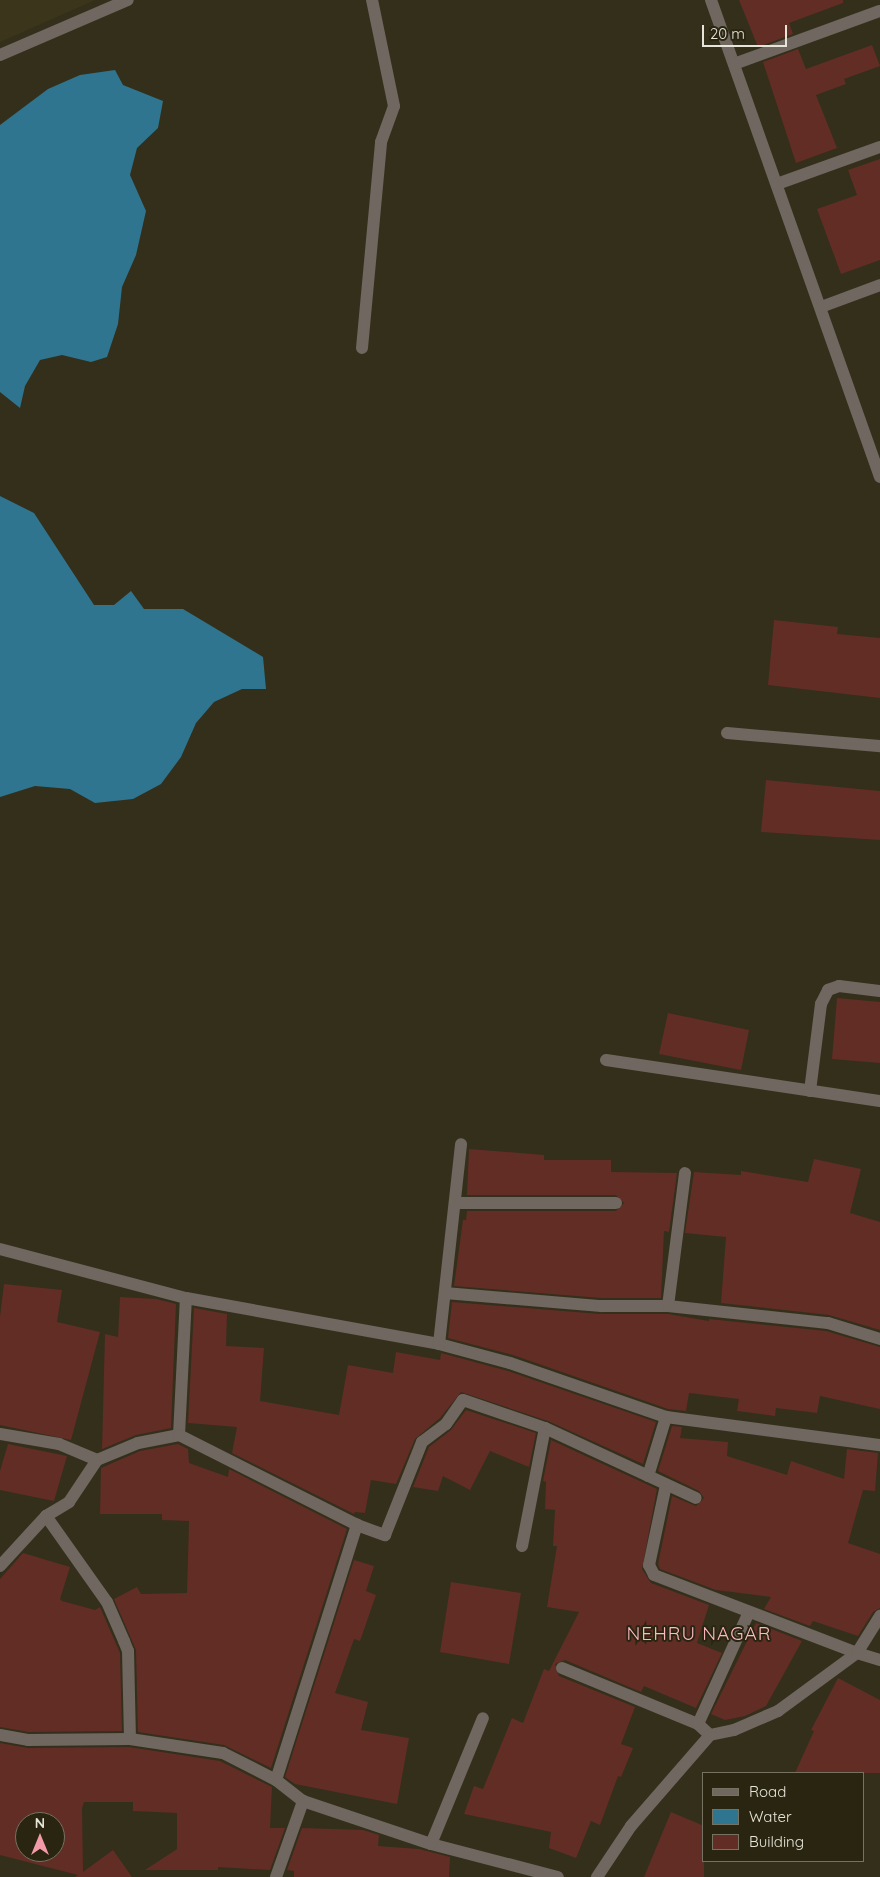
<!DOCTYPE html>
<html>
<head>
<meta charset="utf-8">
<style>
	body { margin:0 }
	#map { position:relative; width:880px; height:1877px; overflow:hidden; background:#332f1b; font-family:Quicksand,sans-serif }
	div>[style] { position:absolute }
	.built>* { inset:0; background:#3b361b }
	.water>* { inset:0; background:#30758f }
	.building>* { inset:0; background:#622d25 }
	.minor>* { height:12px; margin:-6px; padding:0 6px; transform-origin:6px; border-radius:6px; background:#6f6760 }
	span { translate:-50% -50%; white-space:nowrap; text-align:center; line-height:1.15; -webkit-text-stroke:4px #292511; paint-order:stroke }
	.neighbourhood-label { font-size:19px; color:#fdb8c2; letter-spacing:1px }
	.legend { position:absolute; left:702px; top:1772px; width:162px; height:90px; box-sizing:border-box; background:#292511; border:1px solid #757261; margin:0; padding:6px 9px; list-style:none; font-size:15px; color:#e7e5d9 }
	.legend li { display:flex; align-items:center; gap:10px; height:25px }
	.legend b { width:25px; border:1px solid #757261 }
	.north { position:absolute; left:15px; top:1812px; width:50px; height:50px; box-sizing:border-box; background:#292511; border:1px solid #757261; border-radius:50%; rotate:0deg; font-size:14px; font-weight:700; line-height:20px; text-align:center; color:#e7e5d9 }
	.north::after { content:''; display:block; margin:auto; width:18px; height:22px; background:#f39aa8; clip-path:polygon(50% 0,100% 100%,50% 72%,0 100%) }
	.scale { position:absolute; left:702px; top:25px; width:85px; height:22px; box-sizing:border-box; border:2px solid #e7e5d9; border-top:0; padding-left:6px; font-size:15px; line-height:18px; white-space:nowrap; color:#e7e5d9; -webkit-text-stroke:4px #292511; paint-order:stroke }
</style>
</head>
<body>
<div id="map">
	<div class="built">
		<i style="clip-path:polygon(0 0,95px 0,0 42px)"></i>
	</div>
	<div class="water">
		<i style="clip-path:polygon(115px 70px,123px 85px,163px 101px,158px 128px,137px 148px,130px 175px,146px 211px,136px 255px,122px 287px,118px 324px,107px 357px,91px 362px,62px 355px,40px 360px,25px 386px,20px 408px,0 392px,0 125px,48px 89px,80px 75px)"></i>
		<i style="clip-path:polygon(0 496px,34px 513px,94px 605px,114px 605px,131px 591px,144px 609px,183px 609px,263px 657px,266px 689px,242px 689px,214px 702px,196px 723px,181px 757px,161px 784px,133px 799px,95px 803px,70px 789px,35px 786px,0 797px)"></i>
	</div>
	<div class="building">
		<i style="clip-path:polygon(739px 0,843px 0,843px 3px,789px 23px,793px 34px,758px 47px)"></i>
		<i style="clip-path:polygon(872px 45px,880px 66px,844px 79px,846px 84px,816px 95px,837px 148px,796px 163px,763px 62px,798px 49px,806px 69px)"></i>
		<i style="clip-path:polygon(880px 159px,880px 260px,841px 274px,817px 209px,857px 195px,848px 170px)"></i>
		<i style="clip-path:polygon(774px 620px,838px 627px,837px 634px,880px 638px,880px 698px,768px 685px)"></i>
		<i style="clip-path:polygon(766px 780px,880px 791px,880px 840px,761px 832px)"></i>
		<i style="clip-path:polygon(837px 998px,880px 1002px,880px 1063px,832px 1059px)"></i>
		<i style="clip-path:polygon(668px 1013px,749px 1030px,741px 1070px,659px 1054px)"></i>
		<i style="clip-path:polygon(469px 1149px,544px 1155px,544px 1160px,611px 1160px,611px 1172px,677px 1173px,669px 1232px,664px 1231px,661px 1298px,601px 1298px,454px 1286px,463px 1220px,466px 1220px,467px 1211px,616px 1211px,624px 1203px,616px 1195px,467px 1195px)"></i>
		<i style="clip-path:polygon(814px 1159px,861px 1169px,850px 1213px,880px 1222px,880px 1330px,829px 1315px,721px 1303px,726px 1237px,685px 1233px,694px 1172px,741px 1175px,741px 1171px,808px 1182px)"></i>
		<i style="clip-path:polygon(4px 1284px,62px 1290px,57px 1322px,100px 1332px,71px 1440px,0 1425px,0 1317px)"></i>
		<i style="clip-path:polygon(120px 1297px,156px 1299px,176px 1304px,171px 1428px,136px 1435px,102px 1449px,105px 1334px,118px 1337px)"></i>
		<i style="clip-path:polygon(452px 1302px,600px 1314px,668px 1314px,709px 1321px,709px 1319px,826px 1331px,880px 1347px,880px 1409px,820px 1396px,817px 1413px,776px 1408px,775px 1416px,737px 1411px,739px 1399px,689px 1393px,686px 1411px,668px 1409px,513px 1355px,448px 1338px)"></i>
		<i style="clip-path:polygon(194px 1308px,227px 1314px,226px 1346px,264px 1348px,260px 1401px,339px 1415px,348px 1365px,393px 1373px,396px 1352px,440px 1360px,441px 1353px,508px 1371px,656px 1422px,643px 1464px,548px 1421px,461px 1392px,440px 1418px,415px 1439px,396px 1484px,371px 1480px,365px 1513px,355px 1512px,354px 1514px,232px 1453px,237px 1427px,188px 1423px)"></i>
		<i style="clip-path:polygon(466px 1410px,536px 1433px,529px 1467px,490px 1451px,470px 1490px,443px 1476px,438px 1491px,413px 1487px,429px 1447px,451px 1430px)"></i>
		<i style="clip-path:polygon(672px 1426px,682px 1427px,680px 1438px,728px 1442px,727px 1456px,787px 1475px,791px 1461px,844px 1479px,847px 1449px,878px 1453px,875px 1491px,863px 1490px,848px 1543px,880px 1554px,880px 1608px,873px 1612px,858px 1636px,813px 1621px,810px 1626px,764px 1609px,771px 1597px,716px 1590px,660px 1569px,658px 1564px,672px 1496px,696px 1506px,704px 1498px,699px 1491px,658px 1471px)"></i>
		<i style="clip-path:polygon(551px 1440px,657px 1489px,642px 1569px,651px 1583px,709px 1605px,697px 1643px,722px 1653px,696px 1708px,644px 1686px,641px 1692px,565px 1660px,555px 1664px,559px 1676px,635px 1707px,621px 1744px,633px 1748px,621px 1777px,618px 1776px,600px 1825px,591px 1821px,576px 1858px,549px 1848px,551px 1832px,464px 1814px,474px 1786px,483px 1789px,512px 1718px,523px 1723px,544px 1669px,549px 1671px,579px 1612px,547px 1607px,557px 1546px,553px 1546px,555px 1510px,545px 1509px,546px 1482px,543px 1481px)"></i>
		<i style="clip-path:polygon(8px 1444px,67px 1456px,54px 1501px,0 1490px,0 1471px)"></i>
		<i style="clip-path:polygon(178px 1444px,188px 1449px,189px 1463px,228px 1477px,229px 1469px,347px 1529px,271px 1768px,224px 1745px,138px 1732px,136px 1650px,114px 1599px,137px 1587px,141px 1594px,187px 1593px,189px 1521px,162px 1520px,162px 1514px,100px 1514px,101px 1468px,140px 1451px)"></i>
		<i style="clip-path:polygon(23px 1553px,70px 1567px,60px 1599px,62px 1601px,95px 1610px,100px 1607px,120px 1653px,122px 1731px,29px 1732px,0 1727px,0 1579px)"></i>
		<i style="clip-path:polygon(354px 1560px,374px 1566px,366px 1591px,376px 1595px,360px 1641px,354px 1639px,335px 1693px,368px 1702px,361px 1730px,409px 1738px,397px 1804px,295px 1784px,285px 1777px)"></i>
		<i style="clip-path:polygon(451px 1582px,521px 1593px,509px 1664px,440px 1652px)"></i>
		<i style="clip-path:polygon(756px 1623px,802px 1641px,766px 1706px,745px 1716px,725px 1720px,711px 1714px)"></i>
		<i style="clip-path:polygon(838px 1678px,880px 1700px,880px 1773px,795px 1773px,814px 1731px,811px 1730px)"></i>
		<i style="clip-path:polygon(evenodd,0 1743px,28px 1748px,129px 1747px,220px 1761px,272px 1787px,270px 1828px,285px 1828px,270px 1870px,218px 1867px,218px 1870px,145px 1870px,177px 1849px,177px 1813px,133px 1811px,133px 1802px,84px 1802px,82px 1808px,83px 1872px,113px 1850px,132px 1877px,75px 1877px,78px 1875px,0 1855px,0 1743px,25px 1822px,55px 1822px,55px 1852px,25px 1852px,25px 1822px)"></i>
		<i style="clip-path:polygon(671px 1812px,704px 1826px,704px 1877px,644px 1877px)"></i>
		<i style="clip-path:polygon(302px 1828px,363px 1830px,379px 1835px,378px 1846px,419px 1849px,450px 1857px,449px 1877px,294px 1877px,294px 1871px,287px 1870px)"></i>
	</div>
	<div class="minor">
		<i style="left:711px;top:0;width:506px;rotate:70.49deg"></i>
		<i style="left:0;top:55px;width:139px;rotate:-23.3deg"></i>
		<i style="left:734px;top:64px;width:155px;rotate:-20deg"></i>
		<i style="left:777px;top:184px;width:109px;rotate:-19.8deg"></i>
		<i style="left:821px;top:307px;width:63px;rotate:-20.4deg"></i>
		<i style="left:362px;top:348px;width:207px;rotate:-84.7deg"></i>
		<i style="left:381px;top:142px;width:38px;rotate:-70deg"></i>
		<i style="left:394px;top:106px;width:108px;rotate:-101.7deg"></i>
		<i style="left:727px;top:733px;width:154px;rotate:4.9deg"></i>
		<i style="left:606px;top:1060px;width:277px;rotate:8.5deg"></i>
		<i style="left:810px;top:1091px;width:88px;rotate:-82.8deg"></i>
		<i style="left:821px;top:1004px;width:16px;rotate:-63deg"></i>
		<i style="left:828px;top:990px;width:12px;rotate:-20deg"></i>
		<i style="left:839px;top:986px;width:41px;rotate:7deg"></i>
		<i style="left:455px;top:1203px;width:161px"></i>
		<i style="left:0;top:1249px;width:192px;rotate:14.8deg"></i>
		<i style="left:186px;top:1298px;width:257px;rotate:10.3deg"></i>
		<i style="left:439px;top:1344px;width:73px;rotate:15deg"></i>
		<i style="left:510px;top:1363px;width:165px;rotate:19.1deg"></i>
		<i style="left:666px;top:1417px;width:216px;rotate:7.5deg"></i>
		<i style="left:445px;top:1293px;width:157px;rotate:4.8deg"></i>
		<i style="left:601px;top:1306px;width:67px"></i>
		<i style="left:668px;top:1306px;width:161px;rotate:6.1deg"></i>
		<i style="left:828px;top:1323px;width:54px;rotate:17.1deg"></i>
		<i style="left:668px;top:1306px;width:134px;rotate:-82.7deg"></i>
		<i style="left:439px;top:1344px;width:201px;rotate:-83.7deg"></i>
		<i style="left:0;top:1434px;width:60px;rotate:9.6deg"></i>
		<i style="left:59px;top:1444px;width:41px;rotate:22.8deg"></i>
		<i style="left:179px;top:1435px;width:137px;rotate:-87.1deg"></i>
		<i style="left:648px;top:1476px;width:62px;rotate:-73deg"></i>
		<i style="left:666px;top:1485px;width:82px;rotate:102deg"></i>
		<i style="left:649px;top:1565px;width:11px;rotate:63deg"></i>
		<i style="left:654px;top:1575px;width:217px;rotate:21deg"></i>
		<i style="left:857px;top:1653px;width:44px;rotate:-58.1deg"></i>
		<i style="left:46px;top:1516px;width:105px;rotate:54.7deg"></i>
		<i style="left:107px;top:1602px;width:43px;rotate:66.4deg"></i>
		<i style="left:124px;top:1641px;width:11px;rotate:68deg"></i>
		<i style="left:128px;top:1651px;width:88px;rotate:88.7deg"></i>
		<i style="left:522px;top:1546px;width:120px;rotate:-79deg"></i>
		<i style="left:0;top:1566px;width:68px;rotate:-47.4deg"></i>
		<i style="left:46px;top:1516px;width:27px;rotate:-31deg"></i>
		<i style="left:69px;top:1502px;width:50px;rotate:-56.3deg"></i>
		<i style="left:97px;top:1460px;width:44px;rotate:-22.5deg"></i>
		<i style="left:138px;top:1443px;width:42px;rotate:-11deg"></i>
		<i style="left:179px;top:1435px;width:199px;rotate:26.8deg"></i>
		<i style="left:357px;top:1525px;width:30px;rotate:20deg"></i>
		<i style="left:385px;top:1535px;width:100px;rotate:-68.3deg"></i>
		<i style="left:422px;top:1442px;width:30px;rotate:-37deg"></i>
		<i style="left:446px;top:1424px;width:29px;rotate:-55deg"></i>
		<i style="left:463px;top:1400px;width:87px;rotate:18.9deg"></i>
		<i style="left:545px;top:1428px;width:166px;rotate:24.9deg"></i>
		<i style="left:562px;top:1668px;width:147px;rotate:22.4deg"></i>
		<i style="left:698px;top:1724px;width:16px;rotate:43deg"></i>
		<i style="left:698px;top:1724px;width:123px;rotate:-65.5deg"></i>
		<i style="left:0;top:1735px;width:28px;rotate:10deg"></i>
		<i style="left:28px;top:1740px;width:102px;rotate:-0.6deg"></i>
		<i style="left:130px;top:1739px;width:94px;rotate:8.6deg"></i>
		<i style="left:223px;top:1753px;width:59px;rotate:27deg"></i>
		<i style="left:276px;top:1780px;width:34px;rotate:38deg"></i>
		<i style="left:303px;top:1801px;width:135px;rotate:18.6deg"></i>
		<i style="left:431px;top:1844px;width:131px;rotate:14.6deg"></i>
		<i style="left:276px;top:1780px;width:268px;rotate:-72.4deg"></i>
		<i style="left:431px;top:1844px;width:136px;rotate:-67.6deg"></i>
		<i style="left:276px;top:1877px;width:81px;rotate:-70.4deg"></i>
		<i style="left:597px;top:1877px;width:61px;rotate:-56.3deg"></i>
		<i style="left:631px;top:1826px;width:121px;rotate:-49deg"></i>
		<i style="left:710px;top:1735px;width:25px;rotate:-12deg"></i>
		<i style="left:734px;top:1730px;width:48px;rotate:-23.4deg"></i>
		<i style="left:778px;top:1711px;width:98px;rotate:-36.3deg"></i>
		<i style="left:857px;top:1653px;width:24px;rotate:17deg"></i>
	</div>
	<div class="neighbourhood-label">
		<span style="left:699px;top:1634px">NEHRU NAGAR</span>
	</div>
	<ul class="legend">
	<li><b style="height:6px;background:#6f6760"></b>Road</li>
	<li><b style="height:14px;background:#30758f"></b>Water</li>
	<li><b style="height:14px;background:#622d25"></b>Building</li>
	</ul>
	<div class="north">N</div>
	<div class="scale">20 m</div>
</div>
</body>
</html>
